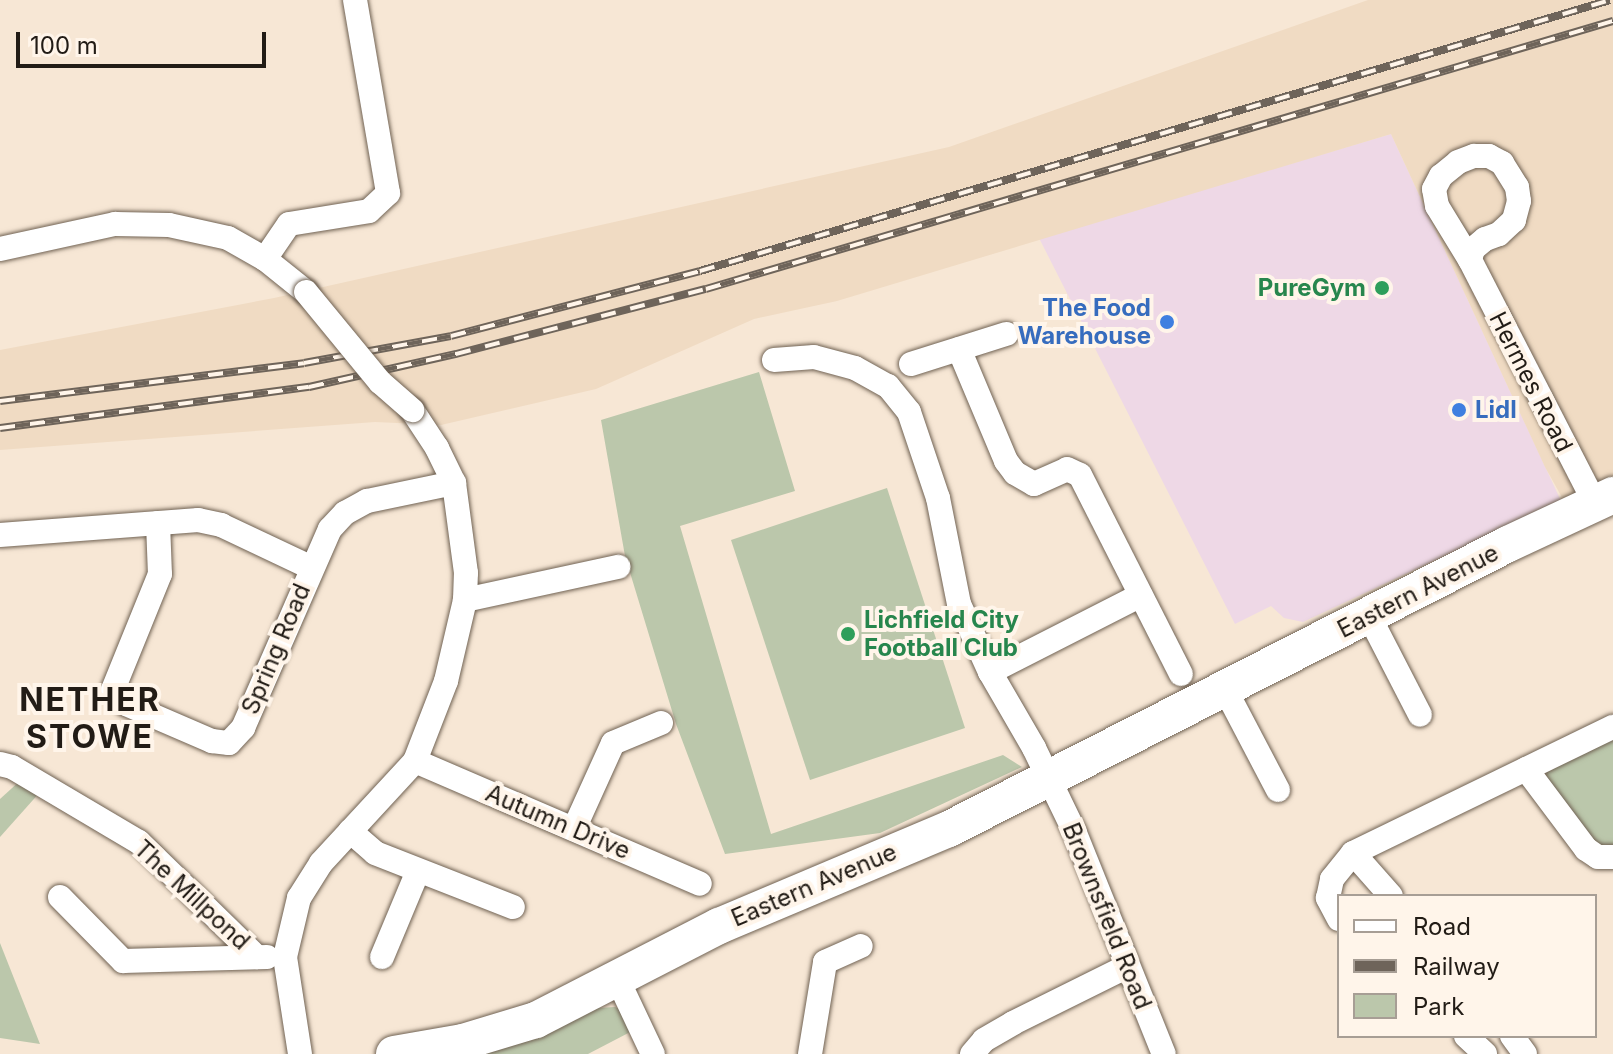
<!DOCTYPE html>
<html>
<head>
<meta charset="utf-8">
<style>
	body { margin:0 }
	#map { position:relative; width:1613px; height:1054px; overflow:hidden; background:#f7e7d5; font-family:Inter,sans-serif }
	div>[style] { position:absolute }
	.commercial>* { inset:0; background:#eed8e6 }
	.built>* { inset:0; background:#f0dbc3 }
	.green>* { inset:0; background:#bbc7ab }
	.roads { filter:drop-shadow(0 0 2px #706253) drop-shadow(0 0 2px #706253) }
	.minor>* { height:24px; margin:-12px; padding:0 12px; transform-origin:12px; border-radius:12px; background:#fff }
	.highway>* { height:36px; margin:-18px; padding:0 18px; transform-origin:18px; border-radius:18px; background:#fff }
	.rail>* { height:8px; margin-top:-4px; transform-origin:0; background:repeating-linear-gradient(90deg,#fff5ea 0 15px,#6e645a 0 30px); box-sizing:border-box; border-block:2px solid #6e645a }
	.bridges { filter:drop-shadow(0 0 2px #706253) drop-shadow(0 0 2px #706253) }
	.minor-bridge>* { height:24px; margin:-12px; padding:0 12px; transform-origin:12px; border-radius:12px; background:#fff }
	.dots>* { width:22px; height:22px; translate:-50% -50%; box-sizing:border-box; border:4px solid #fff5ea; border-radius:50% }
	span { translate:-50% -50%; white-space:nowrap; text-align:center; line-height:1.15; -webkit-text-stroke:8px #fff5ea; paint-order:stroke }
	.leisure-label { font-size:24px; color:#27864d; font-weight:700 }
	.right { translate:-100% -50%; text-align:right }
	.left { translate:0 -50%; text-align:left }
	.shop-label { font-size:24px; color:#366cbe; font-weight:700 }
	.street-label { font-size:24px; color:#221c16 }
	.district-label { font-size:32px; color:#221c16; font-weight:700; letter-spacing:2px }
	.legend { position:absolute; left:1337px; top:894px; width:260px; height:144px; box-sizing:border-box; background:#fff5ea; border:2px solid #a79e95; margin:0; padding:10px 14px; list-style:none; font-size:24px; color:#221c16 }
	.legend li { display:flex; align-items:center; gap:16px; height:40px }
	.legend b { width:40px; border:2px solid #a79e95 }
	.scale { position:absolute; left:16px; top:32px; width:250px; height:36px; box-sizing:border-box; border:4px solid #221c16; border-top:0; padding-left:10px; font-size:24px; line-height:28px; white-space:nowrap; color:#221c16; -webkit-text-stroke:6px #fff5ea; paint-order:stroke }
</style>
</head>
<body>
<div id="map">
	<div class="commercial">
		<i style="clip-path:polygon(1391px 134px,1561px 501px,1303px 622px,1284px 618px,1271px 606px,1235px 624px,1039px 238px)"></i>
	</div>
	<div class="built">
		<i style="clip-path:polygon(1368px 0,1613px 0,1613px 477px,1564px 501px,1545px 467px,1391px 134px,837px 301px,754px 319px,596px 389px,441px 425px,375px 422px,0 450px,0 350px,274px 298px,949px 147px)"></i>
	</div>
	<div class="green">
		<i style="clip-path:polygon(759px 372px,795px 491px,680px 526px,771px 834px,1003px 755px,1022px 767px,880px 833px,725px 854px,676px 724px,625px 556px,601px 420px)"></i>
		<i style="clip-path:polygon(887px 488px,965px 728px,810px 780px,731px 540px)"></i>
		<i style="clip-path:polygon(1613px 731px,1613px 850px,1603px 850px,1545px 784px,1547px 768px)"></i>
		<i style="clip-path:polygon(22px 779px,41px 791px,0 837px,0 799px)"></i>
		<i style="clip-path:polygon(0 943px,40px 1044px,0 1038px)"></i>
		<i style="clip-path:polygon(615px 1007px,628px 1012px,636px 1029px,588px 1054px,472px 1054px,598px 1008px)"></i>
	</div>
	<div class="roads">
		<div class="minor">
			<i style="left:0;top:249px;width:118px;rotate:-12.3deg"></i>
			<i style="left:115px;top:224px;width:54px;rotate:1.1deg"></i>
			<i style="left:169px;top:225px;width:60px;rotate:12.4deg"></i>
			<i style="left:228px;top:238px;width:43px;rotate:29.6deg"></i>
			<i style="left:265px;top:259px;width:53px;rotate:38.8deg"></i>
			<i style="left:265px;top:259px;width:42px;rotate:-55.6deg"></i>
			<i style="left:289px;top:224px;width:81px;rotate:-9.2deg"></i>
			<i style="left:369px;top:211px;width:26px;rotate:-43deg"></i>
			<i style="left:388px;top:193px;width:196px;rotate:-99.7deg"></i>
			<i style="left:1470px;top:260px;width:63px;rotate:-121.4deg"></i>
			<i style="left:1437px;top:206px;width:17px;rotate:-100deg"></i>
			<i style="left:1434px;top:189px;width:15px;rotate:-62deg"></i>
			<i style="left:1441px;top:176px;width:22px;rotate:-39deg"></i>
			<i style="left:1458px;top:162px;width:17px;rotate:-21deg"></i>
			<i style="left:1474px;top:156px;width:15px"></i>
			<i style="left:1489px;top:156px;width:15px;rotate:28deg"></i>
			<i style="left:1502px;top:163px;width:28px;rotate:58deg"></i>
			<i style="left:1517px;top:187px;width:14px;rotate:82deg"></i>
			<i style="left:1519px;top:201px;width:20px;rotate:105deg"></i>
			<i style="left:1514px;top:220px;width:21px;rotate:137deg"></i>
			<i style="left:1499px;top:234px;width:15px;rotate:160deg"></i>
			<i style="left:1485px;top:239px;width:16px;rotate:140deg"></i>
			<i style="left:1473px;top:249px;width:11px;rotate:105deg"></i>
			<i style="left:1470px;top:260px;width:273px;rotate:62.8deg"></i>
			<i style="left:959px;top:349px;width:121px;rotate:67.2deg"></i>
			<i style="left:1006px;top:461px;width:15px;rotate:53deg"></i>
			<i style="left:1015px;top:473px;width:22px;rotate:30deg"></i>
			<i style="left:1034px;top:484px;width:36px;rotate:-24deg"></i>
			<i style="left:1067px;top:469px;width:14px;rotate:25deg"></i>
			<i style="left:1080px;top:475px;width:223px;rotate:63.1deg"></i>
			<i style="left:774px;top:360px;width:40px;rotate:-4.3deg"></i>
			<i style="left:814px;top:357px;width:42px;rotate:15deg"></i>
			<i style="left:855px;top:368px;width:38px;rotate:29deg"></i>
			<i style="left:888px;top:386px;width:33px;rotate:51deg"></i>
			<i style="left:909px;top:412px;width:91px;rotate:71.4deg"></i>
			<i style="left:938px;top:498px;width:108px;rotate:78.8deg"></i>
			<i style="left:959px;top:604px;width:75px;rotate:65.5deg"></i>
			<i style="left:990px;top:672px;width:88px;rotate:59.9deg"></i>
			<i style="left:1034px;top:748px;width:94px;rotate:64.2deg"></i>
			<i style="left:1075px;top:833px;width:238px;rotate:68.1deg"></i>
			<i style="left:911px;top:364px;width:100px;rotate:-17.5deg"></i>
			<i style="left:158px;top:523px;width:51px;rotate:87.8deg"></i>
			<i style="left:160px;top:574px;width:125px;rotate:112.1deg"></i>
			<i style="left:113px;top:690px;width:19px;rotate:47deg"></i>
			<i style="left:126px;top:704px;width:94px;rotate:23.3deg"></i>
			<i style="left:212px;top:741px;width:17px;rotate:7deg"></i>
			<i style="left:229px;top:743px;width:21px;rotate:-47deg"></i>
			<i style="left:243px;top:728px;width:217px;rotate:-66.4deg"></i>
			<i style="left:330px;top:529px;width:22px;rotate:-47deg"></i>
			<i style="left:345px;top:513px;width:25px;rotate:-29deg"></i>
			<i style="left:367px;top:501px;width:89px;rotate:-11.7deg"></i>
			<i style="left:0;top:535px;width:199px;rotate:-4.3deg"></i>
			<i style="left:198px;top:520px;width:24px;rotate:12deg"></i>
			<i style="left:221px;top:525px;width:98px;rotate:25.3deg"></i>
			<i style="left:465px;top:600px;width:157px;rotate:-12.2deg"></i>
			<i style="left:1369px;top:616px;width:111px;rotate:62.7deg"></i>
			<i style="left:990px;top:672px;width:169px;rotate:-27deg"></i>
			<i style="left:1225px;top:689px;width:114px;rotate:62.3deg"></i>
			<i style="left:415px;top:761px;width:310px;rotate:23.3deg"></i>
			<i style="left:0;top:764px;width:12px;rotate:14deg"></i>
			<i style="left:12px;top:767px;width:147px;rotate:30.6deg"></i>
			<i style="left:139px;top:842px;width:165px;rotate:44.3deg"></i>
			<i style="left:1526px;top:769px;width:100px;rotate:53.1deg"></i>
			<i style="left:1586px;top:849px;width:14px;rotate:34deg"></i>
			<i style="left:1598px;top:857px;width:15px"></i>
			<i style="left:574px;top:829px;width:94px;rotate:-65.6deg"></i>
			<i style="left:613px;top:743px;width:52px;rotate:-22.6deg"></i>
			<i style="left:350px;top:831px;width:33px;rotate:41deg"></i>
			<i style="left:375px;top:853px;width:148px;rotate:21.4deg"></i>
			<i style="left:1353px;top:853px;width:57px;rotate:48.5deg"></i>
			<i style="left:60px;top:897px;width:90px;rotate:45.5deg"></i>
			<i style="left:123px;top:961px;width:144px;rotate:-1.6deg"></i>
			<i style="left:1339px;top:919px;width:24px;rotate:-118deg"></i>
			<i style="left:1328px;top:898px;width:19px;rotate:-78deg"></i>
			<i style="left:1332px;top:879px;width:33px;rotate:-51deg"></i>
			<i style="left:1353px;top:853px;width:289px;rotate:-25.9deg"></i>
			<i style="left:382px;top:957px;width:93px;rotate:-67.3deg"></i>
			<i style="left:617px;top:978px;width:84px;rotate:64.7deg"></i>
			<i style="left:1466px;top:1036px;width:26px;rotate:43deg"></i>
			<i style="left:1512px;top:1036px;width:22px;rotate:54deg"></i>
			<i style="left:300px;top:1054px;width:98px;rotate:-98.8deg"></i>
			<i style="left:285px;top:957px;width:61px;rotate:-76.7deg"></i>
			<i style="left:299px;top:898px;width:41px;rotate:-57.8deg"></i>
			<i style="left:321px;top:863px;width:139px;rotate:-47.3deg"></i>
			<i style="left:415px;top:761px;width:86px;rotate:-68.8deg"></i>
			<i style="left:446px;top:681px;width:83px;rotate:-76.8deg"></i>
			<i style="left:465px;top:600px;width:27px;rotate:-88deg"></i>
			<i style="left:466px;top:573px;width:91px;rotate:-97.6deg"></i>
			<i style="left:454px;top:483px;width:39px;rotate:-116deg"></i>
			<i style="left:437px;top:448px;width:45px;rotate:-123.3deg"></i>
			<i style="left:810px;top:1054px;width:93px;rotate:-80.7deg"></i>
			<i style="left:825px;top:962px;width:39px;rotate:-24deg"></i>
			<i style="left:972px;top:1054px;width:18px;rotate:-49deg"></i>
			<i style="left:984px;top:1040px;width:34px;rotate:-30deg"></i>
			<i style="left:1013px;top:1023px;width:126px;rotate:-26.4deg"></i>
		</div>
		<div class="highway">
			<i style="left:394px;top:1054px;width:70px;rotate:-9.9deg"></i>
			<i style="left:463px;top:1042px;width:76px;rotate:-16.8deg"></i>
			<i style="left:536px;top:1020px;width:206px;rotate:-27.2deg"></i>
			<i style="left:719px;top:926px;width:250px;rotate:-22.9deg"></i>
			<i style="left:949px;top:829px;width:627px;rotate:-27.01deg"></i>
			<i style="left:1508px;top:544px;width:116px;rotate:-25deg"></i>
		</div>
	</div>
	<div class="rail">
		<i style="left:0;top:401px;width:306px;rotate:-7.1deg"></i>
		<i style="left:304px;top:363px;width:149px;rotate:-10.4deg"></i>
		<i style="left:451px;top:336px;width:257px;rotate:-14.6deg"></i>
		<i style="left:700px;top:271px;width:949px;rotate:-16.58deg"></i>
		<i style="left:0;top:428px;width:312px;rotate:-7.6deg"></i>
		<i style="left:309px;top:387px;width:151px;rotate:-12.7deg"></i>
		<i style="left:456px;top:354px;width:258px;rotate:-14.6deg"></i>
		<i style="left:706px;top:289px;width:946px;rotate:-16.46deg"></i>
	</div>
	<div class="bridges">
		<div class="minor-bridge">
			<i style="left:306px;top:292px;width:117px;rotate:50.6deg"></i>
			<i style="left:380px;top:382px;width:43px;rotate:41.2deg"></i>
		</div>
	</div>
	<div class="dots">
		<i style="left:1382px;top:288px;background:#2e9e5b"></i>
		<i style="left:1167px;top:322px;background:#3f7fe0"></i>
		<i style="left:1459px;top:410px;background:#3f7fe0"></i>
		<i style="left:848px;top:634px;background:#2e9e5b"></i>
	</div>
	<div class="leisure-label">
		<span class="right" style="left:1366px;top:288px">PureGym</span>
		<span class="left" style="left:864px;top:634px">Lichfield City<br>Football Club</span>
	</div>
	<div class="shop-label">
		<span class="right" style="left:1151px;top:322px">The Food<br>Warehouse</span>
		<span class="left" style="left:1475px;top:410px">Lidl</span>
	</div>
	<div class="street-label">
		<span style="left:1531px;top:382px;rotate:63deg">Hermes Road</span>
		<span style="left:1418px;top:591px;rotate:-27deg">Eastern Avenue</span>
		<span style="left:276px;top:649px;rotate:-67deg">Spring Road</span>
		<span style="left:558px;top:822px;rotate:23deg">Autumn Drive</span>
		<span style="left:814px;top:885px;rotate:-23deg">Eastern Avenue</span>
		<span style="left:192px;top:895px;rotate:43deg">The Millpond</span>
		<span style="left:1107px;top:916px;rotate:68deg">Brownsfield Road</span>
	</div>
	<div class="district-label">
		<span style="left:90px;top:719px">NETHER<br>STOWE</span>
	</div>
	<ul class="legend">
	<li><b style="height:10px;background:#fff"></b>Road</li>
	<li><b style="height:10px;background:#6e645a"></b>Railway</li>
	<li><b style="height:22px;background:#bbc7ab"></b>Park</li>
	</ul>
	<div class="scale">100 m</div>
</div>
</body>
</html>
